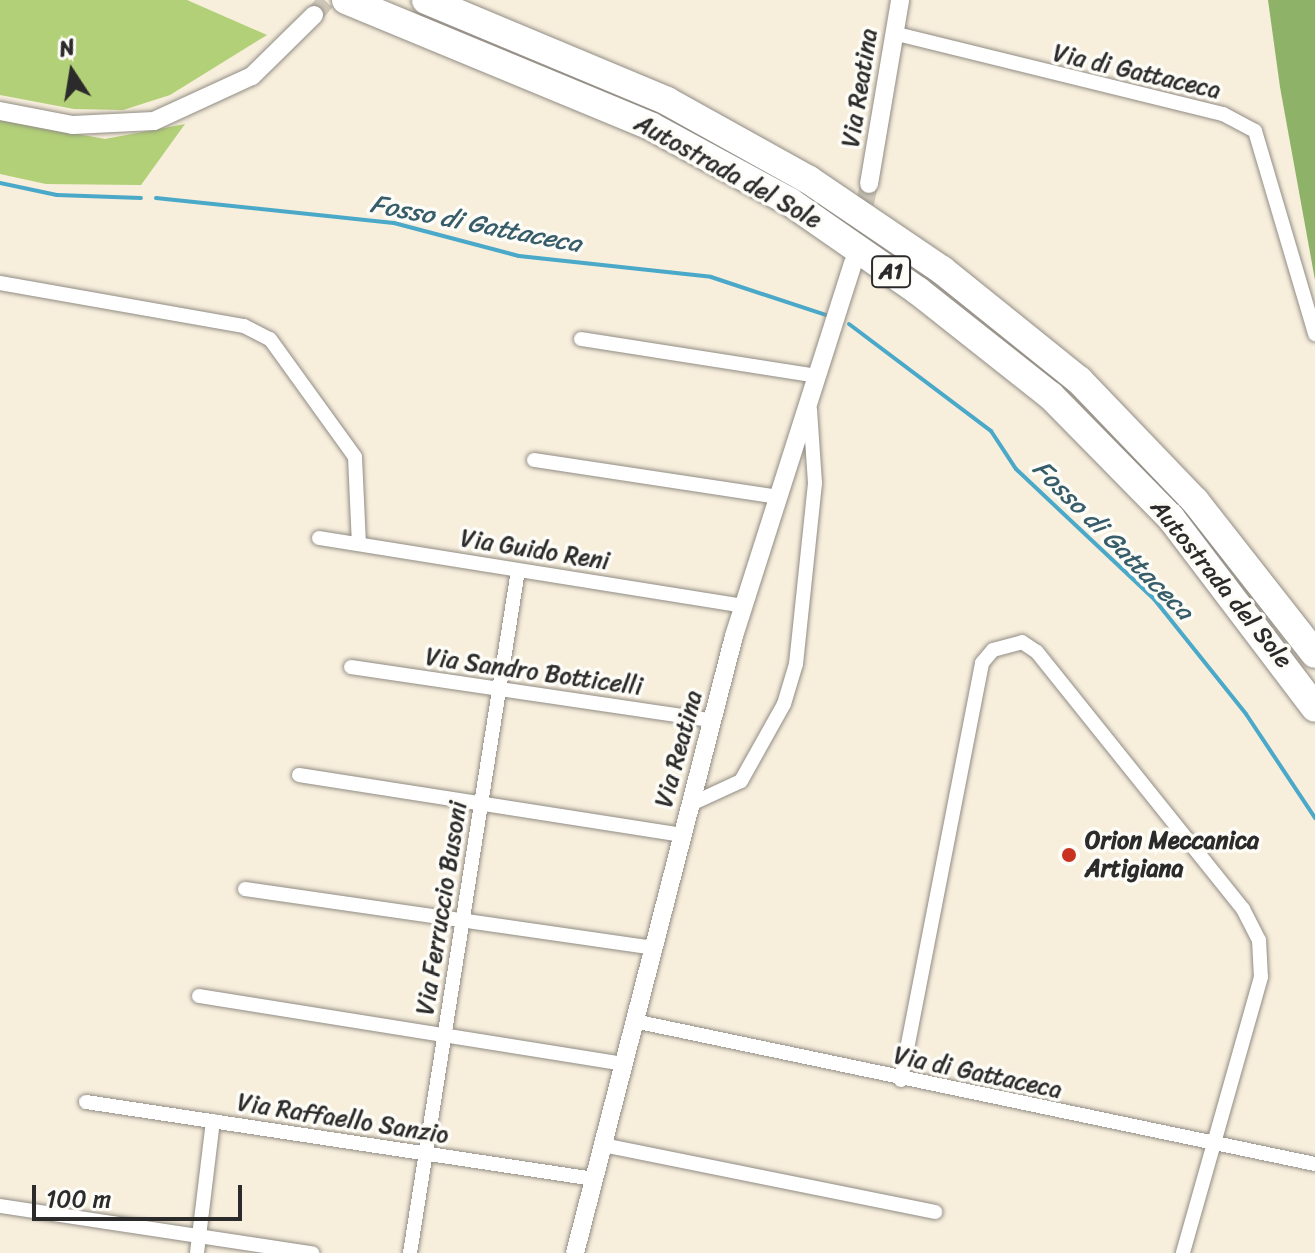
<!DOCTYPE html>
<html>
<head>
<meta charset="utf-8">
<style>
	body { margin:0 }
	#map { position:relative; width:1315px; height:1253px; overflow:hidden; background:#f7eedc; font-family:Sriracha,sans-serif }
	div>[style] { position:absolute }
	.green>* { inset:0; background:#b2d077 }
	.forest>* { inset:0; background:#8db268 }
	.stream>* { height:4px; margin:-2px; padding:0 2px; transform-origin:2px; border-radius:2px; background:#4aa8c9 }
	.tertiary-tunnel>* { height:18px; margin-top:-9px; transform-origin:0; background:repeating-linear-gradient(90deg,#cec7b9 0 18px,transparent 0 27px) }
	.roads { filter:drop-shadow(0 0 2px #918c84) drop-shadow(0 0 2px #918c84) }
	.minor>* { height:14px; margin:-7px; padding:0 7px; transform-origin:7px; border-radius:7px; background:#fff }
	.tertiary>* { height:18px; margin:-9px; padding:0 9px; transform-origin:9px; border-radius:9px; background:#fff }
	.motorway>* { height:28px; margin:-14px; padding:0 14px; transform-origin:14px; border-radius:14px; background:#fff }
	.dots>* { width:22px; height:22px; translate:-50% -50%; box-sizing:border-box; border:4px solid #fdfcf7; border-radius:50% }
	span { translate:-50% -50%; white-space:nowrap; text-align:center; line-height:1.15; -webkit-text-stroke:7px #fdfcf7; paint-order:stroke }
	.shield-label span { padding:2px 6px; background:#fdfcf7; border:2px solid; border-radius:6px; -webkit-text-stroke-width:0 }
	.shield-label { font-size:22px; color:#2b2b2b; font-weight:700 }
	.street-label { font-size:24px; color:#2b2b2b }
	.poi-label { font-size:24px; color:#2b2b2b; font-weight:700 }
	.left { translate:0 -50%; text-align:left }
	.water-label { font-size:26px; color:#375d6a; font-style:italic }
	.north { position:absolute; left:32px; top:32px; width:80px; height:80px; -webkit-text-stroke:6px #fdfcf7; paint-order:stroke; rotate:348deg; font-size:22px; font-weight:700; line-height:32px; text-align:center; color:#2b2b2b }
	.north::after { content:''; display:block; margin:auto; width:28px; height:36px; background:#2b2b2b; clip-path:polygon(50% 0,100% 100%,50% 72%,0 100%) }
	.scale { position:absolute; left:32px; top:1185px; width:210px; height:36px; box-sizing:border-box; border:4px solid #2b2b2b; border-top:0; padding-left:10px; font-size:24px; line-height:28px; white-space:nowrap; color:#2b2b2b; -webkit-text-stroke:6px #fdfcf7; paint-order:stroke }
</style>
</head>
<body>
<div id="map">
	<div class="green">
		<i style="clip-path:polygon(0 0,187px 0,267px 35px,170px 95px,123px 110px,74px 109px,0 95px)"></i>
		<i style="clip-path:polygon(0 120px,105px 139px,185px 124px,141px 185px,46px 184px,0 174px)"></i>
	</div>
	<div class="forest">
		<i style="clip-path:polygon(1268px 0,1315px 0,1315px 280px,1280px 87px)"></i>
	</div>
	<div class="stream">
		<i style="left:0;top:183px;width:58px;rotate:11.9deg"></i>
		<i style="left:57px;top:195px;width:84px;rotate:2deg"></i>
		<i style="left:156px;top:198px;width:239px;rotate:6deg"></i>
		<i style="left:394px;top:223px;width:129px;rotate:14.8deg"></i>
		<i style="left:519px;top:256px;width:193px;rotate:6.2deg"></i>
		<i style="left:711px;top:277px;width:124px;rotate:18.3deg"></i>
		<i style="left:849px;top:324px;width:178px;rotate:37deg"></i>
		<i style="left:991px;top:431px;width:45px;rotate:56.7deg"></i>
		<i style="left:1016px;top:469px;width:190px;rotate:43.3deg"></i>
		<i style="left:1154px;top:599px;width:147px;rotate:51.3deg"></i>
		<i style="left:1246px;top:714px;width:125px;rotate:56.4deg"></i>
	</div>
	<div class="tertiary-tunnel">
		<i style="left:314px;top:15px;width:20px;rotate:-49deg"></i>
		<i style="left:854px;top:256px;width:74px;rotate:-78.2deg"></i>
	</div>
	<div class="roads">
		<div class="minor">
			<i style="left:893px;top:33px;width:340px;rotate:13.8deg"></i>
			<i style="left:1223px;top:114px;width:36px;rotate:28deg"></i>
			<i style="left:1255px;top:131px;width:212px;rotate:73.5deg"></i>
			<i style="left:0;top:283px;width:248px;rotate:10deg"></i>
			<i style="left:244px;top:326px;width:29px;rotate:27deg"></i>
			<i style="left:270px;top:339px;width:145px;rotate:54.2deg"></i>
			<i style="left:355px;top:457px;width:87px;rotate:87.4deg"></i>
			<i style="left:581px;top:339px;width:238px;rotate:8.9deg"></i>
			<i style="left:534px;top:460px;width:247px;rotate:8.6deg"></i>
			<i style="left:319px;top:538px;width:429px;rotate:9.1deg"></i>
			<i style="left:351px;top:667px;width:365px;rotate:8.4deg"></i>
			<i style="left:299px;top:775px;width:388px;rotate:8.9deg"></i>
			<i style="left:689px;top:805px;width:57px;rotate:-24.8deg"></i>
			<i style="left:741px;top:781px;width:88px;rotate:-60.8deg"></i>
			<i style="left:784px;top:704px;width:42px;rotate:-73.3deg"></i>
			<i style="left:796px;top:664px;width:182px;rotate:-84deg"></i>
			<i style="left:815px;top:483px;width:74px;rotate:-93.9deg"></i>
			<i style="left:245px;top:889px;width:411px;rotate:8.2deg"></i>
			<i style="left:199px;top:996px;width:429px;rotate:9.1deg"></i>
			<i style="left:634px;top:1021px;width:696px;rotate:11.86deg"></i>
			<i style="left:901px;top:1080px;width:425px;rotate:-79deg"></i>
			<i style="left:982px;top:663px;width:17px;rotate:-50deg"></i>
			<i style="left:993px;top:650px;width:30px;rotate:-15deg"></i>
			<i style="left:1022px;top:642px;width:18px;rotate:34deg"></i>
			<i style="left:1037px;top:652px;width:329px;rotate:51.3deg"></i>
			<i style="left:1243px;top:909px;width:35px;rotate:63deg"></i>
			<i style="left:1259px;top:940px;width:37px;rotate:87deg"></i>
			<i style="left:1261px;top:977px;width:287px;rotate:105.8deg"></i>
			<i style="left:86px;top:1102px;width:514px;rotate:8.62deg"></i>
			<i style="left:603px;top:1145px;width:339px;rotate:11.4deg"></i>
			<i style="left:0;top:1206px;width:316px;rotate:8.6deg"></i>
			<i style="left:197px;top:1253px;width:133px;rotate:-83.1deg"></i>
			<i style="left:410px;top:1253px;width:691px;rotate:-81.01deg"></i>
		</div>
		<div class="tertiary">
			<i style="left:0;top:111px;width:74px;rotate:10.9deg"></i>
			<i style="left:73px;top:125px;width:81px;rotate:-2.8deg"></i>
			<i style="left:154px;top:121px;width:108px;rotate:-24.7deg"></i>
			<i style="left:252px;top:76px;width:87px;rotate:-44.5deg"></i>
			<i style="left:869px;top:184px;width:187px;rotate:-80.4deg"></i>
			<i style="left:575px;top:1253px;width:637px;rotate:-75.55deg"></i>
			<i style="left:734px;top:636px;width:392px;rotate:-72.3deg"></i>
		</div>
		<div class="motorway">
			<i style="left:346px;top:0;width:331px;rotate:22.5deg"></i>
			<i style="left:652px;top:127px;width:157px;rotate:28.5deg"></i>
			<i style="left:790px;top:202px;width:156px;rotate:34.8deg"></i>
			<i style="left:918px;top:291px;width:169px;rotate:38.3deg"></i>
			<i style="left:1051px;top:396px;width:171px;rotate:45.5deg"></i>
			<i style="left:1171px;top:518px;width:238px;rotate:52.8deg"></i>
			<i style="left:426px;top:0;width:261px;rotate:22.7deg"></i>
			<i style="left:667px;top:101px;width:162px;rotate:29.1deg"></i>
			<i style="left:809px;top:180px;width:161px;rotate:34.1deg"></i>
			<i style="left:942px;top:270px;width:176px;rotate:38.8deg"></i>
			<i style="left:1079px;top:380px;width:168px;rotate:46.2deg"></i>
			<i style="left:1195px;top:501px;width:194px;rotate:51.9deg"></i>
		</div>
	</div>
	<div class="dots">
		<i style="left:1069px;top:855px;background:#c8321e"></i>
	</div>
	<div class="shield-label">
		<span style="left:891px;top:272px">A1</span>
	</div>
	<div class="street-label">
		<span style="left:1137px;top:72px;rotate:13deg">Via di Gattaceca</span>
		<span style="left:860px;top:88px;rotate:-81deg">Via Reatina</span>
		<span style="left:728px;top:172px;rotate:29deg">Autostrada del Sole</span>
		<span style="left:535px;top:550px;rotate:9deg">Via Guido Reni</span>
		<span style="left:1221px;top:584px;rotate:51deg">Autostrada del Sole</span>
		<span style="left:534px;top:672px;rotate:8deg">Via Sandro Botticelli</span>
		<span style="left:679px;top:749px;rotate:-75deg">Via Reatina</span>
		<span style="left:442px;top:908px;rotate:-81deg">Via Ferruccio Busoni</span>
		<span style="left:978px;top:1073px;rotate:12deg">Via di Gattaceca</span>
		<span style="left:343px;top:1119px;rotate:9deg">Via Raffaello Sanzio</span>
	</div>
	<div class="poi-label">
		<span class="left" style="left:1085px;top:855px">Orion Meccanica<br>Artigiana</span>
	</div>
	<div class="water-label">
		<span style="left:476px;top:224px;rotate:11deg">Fosso di Gattaceca</span>
		<span style="left:1113px;top:540px;rotate:45deg">Fosso di Gattaceca</span>
	</div>
	<div class="north">N</div>
	<div class="scale">100 m</div>
</div>
</body>
</html>
